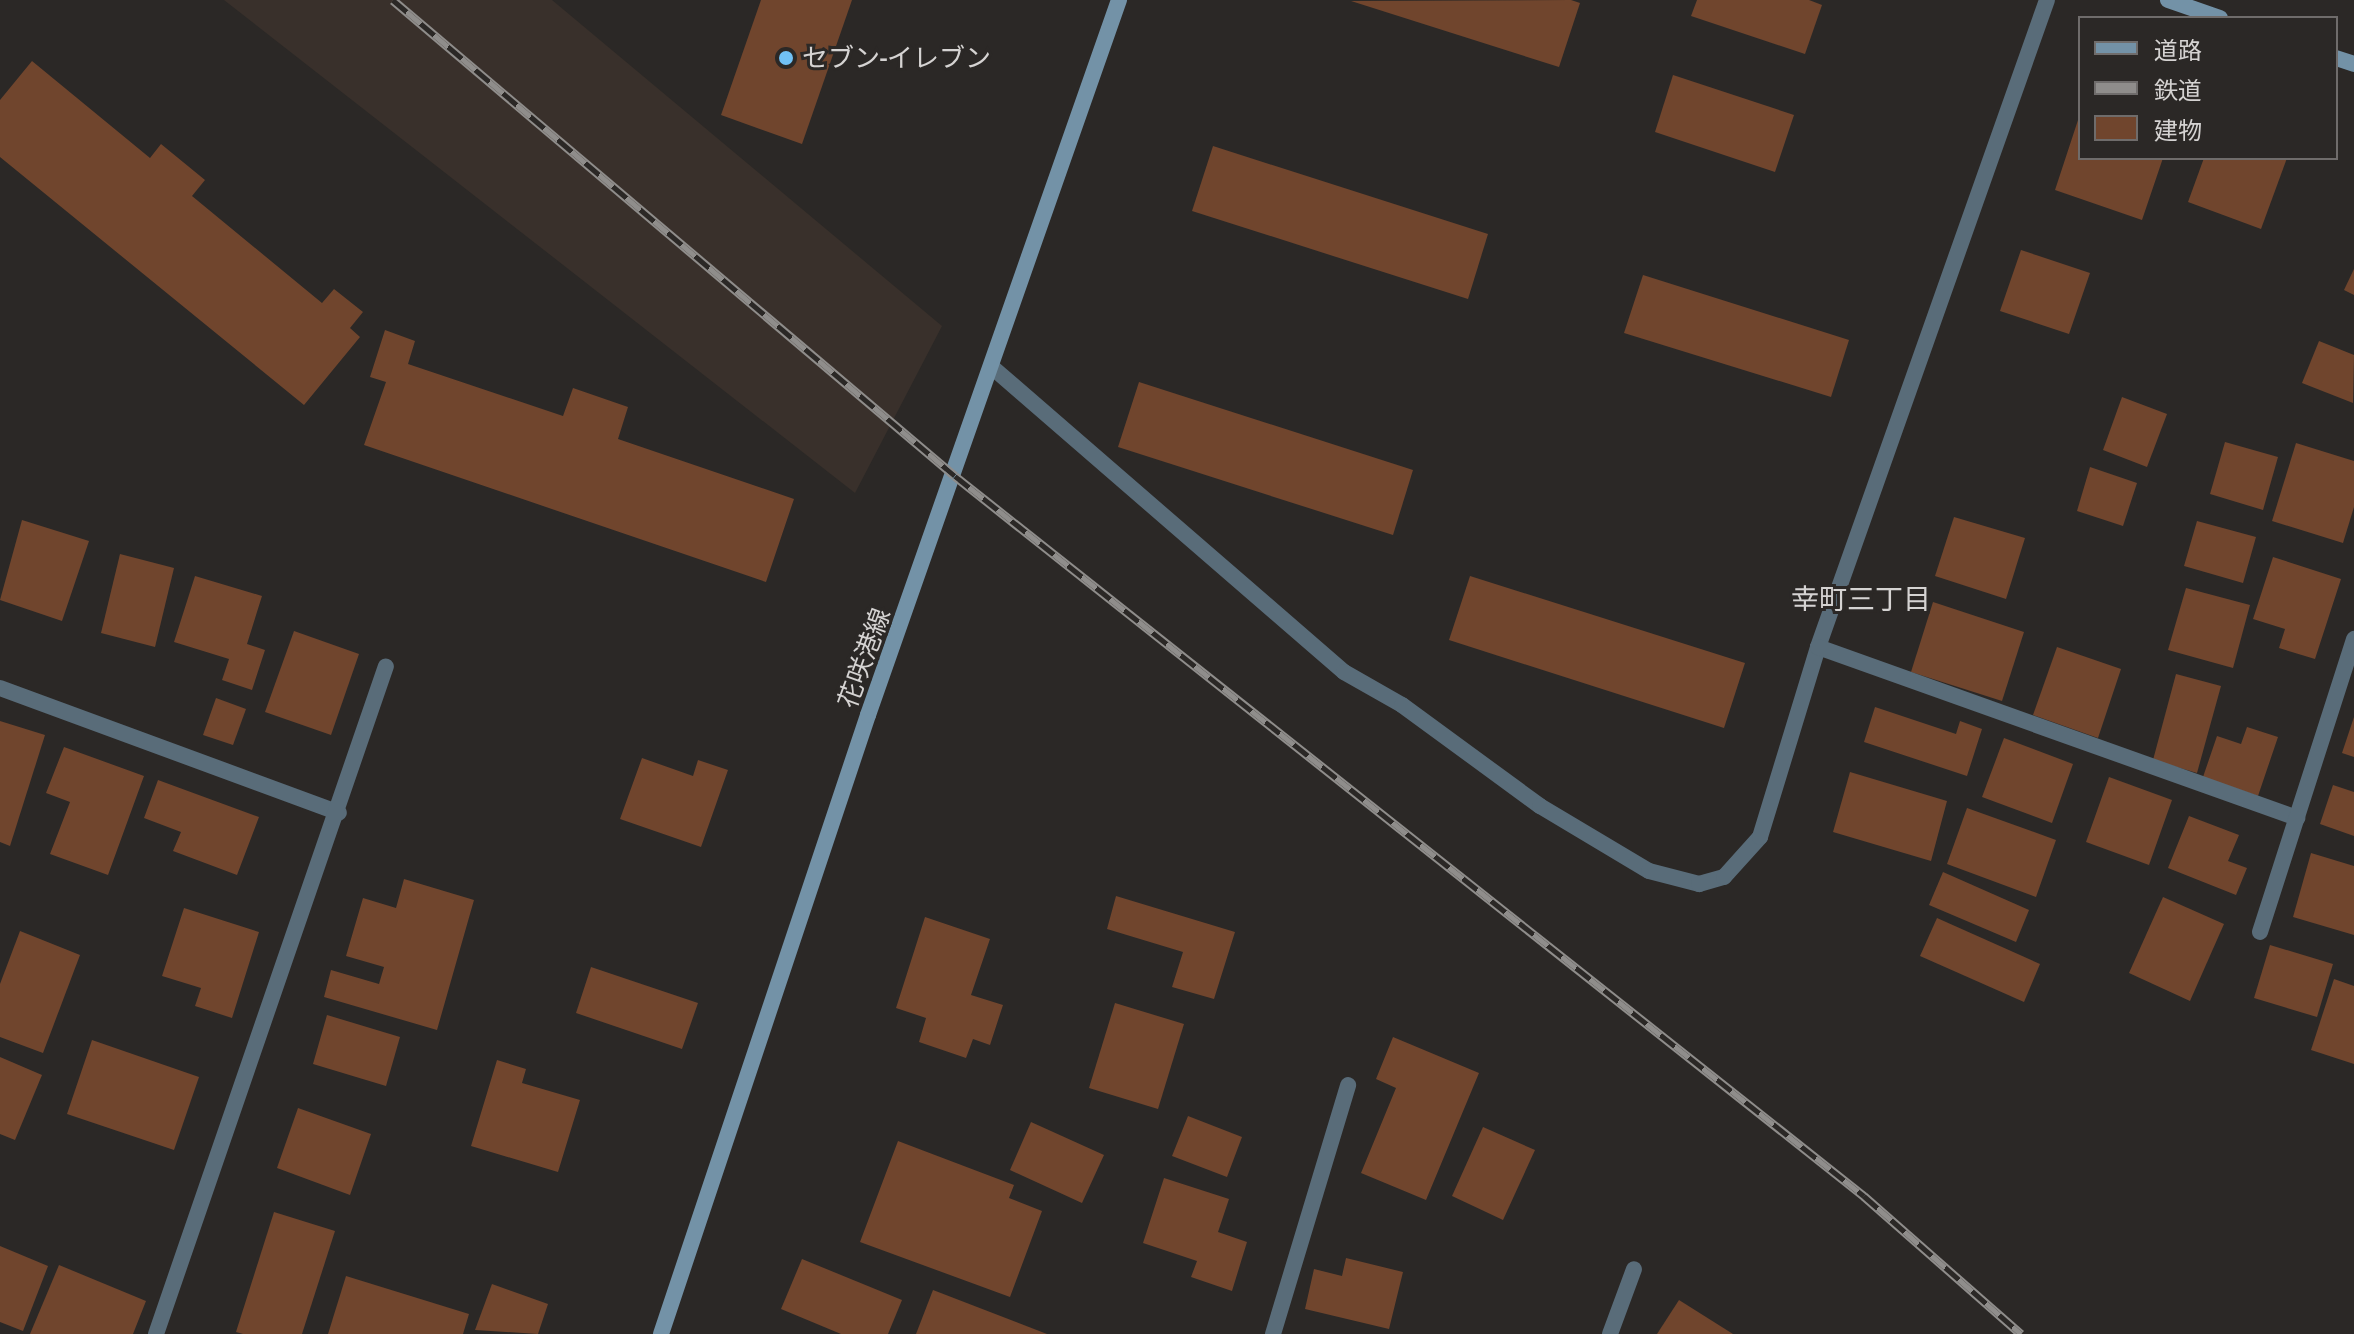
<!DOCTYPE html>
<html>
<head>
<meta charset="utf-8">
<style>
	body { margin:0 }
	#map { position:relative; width:2354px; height:1334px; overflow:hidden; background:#2b2826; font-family:"Archivo Narrow","Noto Sans JP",sans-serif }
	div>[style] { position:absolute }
	.built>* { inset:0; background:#39302b }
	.building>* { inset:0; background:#70452d }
	.lane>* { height:16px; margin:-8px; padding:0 8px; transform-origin:8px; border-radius:8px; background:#596c79 }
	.street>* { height:16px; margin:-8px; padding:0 8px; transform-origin:8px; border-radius:8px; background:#596c79 }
	.secondary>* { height:16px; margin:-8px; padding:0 8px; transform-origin:8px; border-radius:8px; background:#7392a7 }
	.rail>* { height:9px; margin-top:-4.5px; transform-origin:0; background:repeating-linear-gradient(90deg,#2b2826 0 18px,#8f8d8b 0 36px); box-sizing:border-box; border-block:2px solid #8f8d8b }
	.dots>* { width:22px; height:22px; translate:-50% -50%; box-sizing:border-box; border:4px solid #2b2826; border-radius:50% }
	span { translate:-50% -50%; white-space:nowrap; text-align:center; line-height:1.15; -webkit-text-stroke:6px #2b2826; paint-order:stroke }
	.poi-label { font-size:26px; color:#d5d3d2 }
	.left { translate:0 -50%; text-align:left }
	.street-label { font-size:26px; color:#d5d3d2 }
	.neighbourhood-label { font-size:28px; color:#d5d3d2 }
	.legend { position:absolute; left:2078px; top:16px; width:260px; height:144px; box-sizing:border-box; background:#2b2826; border:2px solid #6f6c6b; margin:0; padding:10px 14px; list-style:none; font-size:24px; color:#d5d3d2 }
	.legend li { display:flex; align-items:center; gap:16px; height:40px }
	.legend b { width:40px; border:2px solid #6f6c6b }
</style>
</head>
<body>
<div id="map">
	<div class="built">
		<i style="clip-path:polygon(224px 0,552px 0,942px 326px,855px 493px)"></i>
	</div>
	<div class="building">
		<i style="clip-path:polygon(761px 0,852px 0,802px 144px,721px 115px)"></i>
		<i style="clip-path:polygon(1571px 0,1580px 3px,1559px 67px,1351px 1px)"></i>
		<i style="clip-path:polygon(1697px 0,1809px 0,1822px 5px,1805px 54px,1691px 16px)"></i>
		<i style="clip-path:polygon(32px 61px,150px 158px,161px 144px,205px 180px,192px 196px,322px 303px,334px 289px,363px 312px,350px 328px,360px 337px,304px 405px,0 157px,0 100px)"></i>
		<i style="clip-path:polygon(1673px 75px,1794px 115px,1775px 172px,1655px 132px)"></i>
		<i style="clip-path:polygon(2079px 117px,2080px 158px,2163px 158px,2142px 220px,2055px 190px)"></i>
		<i style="clip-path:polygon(1213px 146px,1488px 234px,1468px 299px,1192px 211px)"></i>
		<i style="clip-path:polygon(2204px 158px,2287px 158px,2261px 229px,2188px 202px)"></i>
		<i style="clip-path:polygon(2021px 250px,2090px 273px,2069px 334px,2000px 311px)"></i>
		<i style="clip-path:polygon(2354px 269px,2354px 295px,2344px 290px)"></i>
		<i style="clip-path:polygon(1643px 275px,1849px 340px,1831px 397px,1624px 333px)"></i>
		<i style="clip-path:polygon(385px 330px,415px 341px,408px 364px,563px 416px,573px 388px,628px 407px,618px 439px,794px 499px,766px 582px,364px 445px,386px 382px,370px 377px)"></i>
		<i style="clip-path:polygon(2319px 341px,2354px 355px,2353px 403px,2302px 383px)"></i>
		<i style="clip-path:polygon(1139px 382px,1413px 470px,1393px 535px,1118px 447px)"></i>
		<i style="clip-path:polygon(2122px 397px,2167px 414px,2147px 467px,2103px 450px)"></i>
		<i style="clip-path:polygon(2225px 442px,2278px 457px,2263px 510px,2210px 494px)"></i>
		<i style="clip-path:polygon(2296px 443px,2354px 461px,2354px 507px,2343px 543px,2272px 521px)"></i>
		<i style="clip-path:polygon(2090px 467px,2137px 483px,2123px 526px,2077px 511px)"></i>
		<i style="clip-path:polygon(1954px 517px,2025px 538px,2006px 599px,1935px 576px)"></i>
		<i style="clip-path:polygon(22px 520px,89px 541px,62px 621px,0 600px)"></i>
		<i style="clip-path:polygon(2197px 521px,2256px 537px,2243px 583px,2184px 566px)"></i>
		<i style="clip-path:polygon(120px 554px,174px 568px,155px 647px,101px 633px)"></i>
		<i style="clip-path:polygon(2273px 557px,2341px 579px,2315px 659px,2279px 648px,2285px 629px,2253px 619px)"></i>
		<i style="clip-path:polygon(195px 576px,262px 596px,247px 644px,265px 650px,252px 690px,222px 680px,229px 659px,174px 642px)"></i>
		<i style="clip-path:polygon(1470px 576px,1745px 663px,1724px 728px,1449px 640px)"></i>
		<i style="clip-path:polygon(2186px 588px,2250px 605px,2233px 668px,2168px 650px)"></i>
		<i style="clip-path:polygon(1933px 602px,2024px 632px,2002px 701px,1911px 672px)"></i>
		<i style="clip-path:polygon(294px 631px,359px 654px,331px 735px,265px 712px)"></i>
		<i style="clip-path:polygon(2057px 647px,2121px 669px,2098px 738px,2033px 715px)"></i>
		<i style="clip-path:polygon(2176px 674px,2221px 686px,2197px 773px,2153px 760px)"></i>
		<i style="clip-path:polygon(216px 698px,246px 709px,233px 745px,203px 735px)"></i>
		<i style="clip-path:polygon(1875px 707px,1956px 734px,1960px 721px,1982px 729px,1967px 776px,1864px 742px)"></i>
		<i style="clip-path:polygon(2354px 717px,2354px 757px,2342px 753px)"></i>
		<i style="clip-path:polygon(0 721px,45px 735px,10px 846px,0 842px)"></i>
		<i style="clip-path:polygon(2247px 727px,2278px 737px,2258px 796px,2203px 777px,2217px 736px,2241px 744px)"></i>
		<i style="clip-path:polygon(2004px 738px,2073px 764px,2052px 823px,1982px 797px)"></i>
		<i style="clip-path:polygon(64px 747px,144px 776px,108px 875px,50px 854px,70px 802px,46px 793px)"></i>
		<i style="clip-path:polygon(642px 758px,693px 776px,698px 760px,728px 770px,701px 847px,620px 819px)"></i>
		<i style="clip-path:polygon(1850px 772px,1947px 801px,1931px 861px,1833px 832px)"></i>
		<i style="clip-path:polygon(2109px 777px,2172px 800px,2149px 865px,2086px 842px)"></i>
		<i style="clip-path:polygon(158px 780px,259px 817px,237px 875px,173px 851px,181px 832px,144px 818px)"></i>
		<i style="clip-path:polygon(2333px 785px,2354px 792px,2354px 836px,2320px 824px)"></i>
		<i style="clip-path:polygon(1967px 808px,2056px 840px,2036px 897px,1947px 864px)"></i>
		<i style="clip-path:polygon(2189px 816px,2239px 835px,2228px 861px,2247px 868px,2236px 895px,2168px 868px)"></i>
		<i style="clip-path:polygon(2311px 853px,2354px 866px,2354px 935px,2293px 917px)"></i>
		<i style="clip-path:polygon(1943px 872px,2029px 910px,2016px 942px,1929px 905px)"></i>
		<i style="clip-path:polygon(404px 879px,474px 900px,437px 1030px,324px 997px,331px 970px,379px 984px,384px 967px,346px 956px,363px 898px,396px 908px)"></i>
		<i style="clip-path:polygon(1116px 896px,1235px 932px,1214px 999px,1172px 987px,1183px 952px,1107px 929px)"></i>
		<i style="clip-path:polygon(2163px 897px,2224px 924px,2190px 1001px,2129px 973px)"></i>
		<i style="clip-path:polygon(184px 908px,259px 932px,232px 1018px,195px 1006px,201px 988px,162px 976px)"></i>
		<i style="clip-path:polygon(925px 917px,990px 939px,971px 995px,1003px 1005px,990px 1045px,973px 1039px,966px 1058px,919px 1042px,926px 1018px,896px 1008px)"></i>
		<i style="clip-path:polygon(1937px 918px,2040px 964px,2024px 1002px,1920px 956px)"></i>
		<i style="clip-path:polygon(20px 931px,80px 955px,43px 1053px,0 1037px,0 984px)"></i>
		<i style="clip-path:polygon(2270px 945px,2333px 964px,2317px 1017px,2254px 998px)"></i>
		<i style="clip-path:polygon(591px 967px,698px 1003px,682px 1049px,576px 1013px)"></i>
		<i style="clip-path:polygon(2334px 979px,2354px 986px,2354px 1064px,2311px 1050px)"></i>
		<i style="clip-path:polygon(1115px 1003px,1184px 1024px,1158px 1109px,1089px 1088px)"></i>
		<i style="clip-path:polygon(327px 1015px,400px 1037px,386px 1086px,313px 1064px)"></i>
		<i style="clip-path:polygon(1393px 1037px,1479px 1073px,1426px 1200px,1361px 1173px,1396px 1088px,1376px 1079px)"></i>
		<i style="clip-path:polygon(92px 1040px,199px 1077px,174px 1150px,67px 1114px)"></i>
		<i style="clip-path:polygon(0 1057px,42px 1075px,15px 1140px,0 1134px)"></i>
		<i style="clip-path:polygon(497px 1060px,526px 1069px,522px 1083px,580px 1100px,558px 1172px,471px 1146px)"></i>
		<i style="clip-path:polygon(298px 1108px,371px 1134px,350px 1195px,277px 1168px)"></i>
		<i style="clip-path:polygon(1188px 1116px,1242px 1137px,1227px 1177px,1172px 1156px)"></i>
		<i style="clip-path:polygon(1031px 1122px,1104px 1155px,1082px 1203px,1010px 1170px)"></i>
		<i style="clip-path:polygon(1483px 1127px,1535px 1150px,1503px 1220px,1452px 1196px)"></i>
		<i style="clip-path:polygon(898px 1141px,1014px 1185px,1009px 1198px,1042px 1211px,1010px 1297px,860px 1242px)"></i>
		<i style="clip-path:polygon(1164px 1178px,1229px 1199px,1218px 1232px,1247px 1242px,1232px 1291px,1191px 1277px,1197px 1261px,1143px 1243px)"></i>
		<i style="clip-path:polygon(274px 1212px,335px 1231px,302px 1334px,243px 1334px,236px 1332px)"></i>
		<i style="clip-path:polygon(0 1246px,48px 1266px,23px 1331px,0 1322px)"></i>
		<i style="clip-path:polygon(1346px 1258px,1403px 1272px,1389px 1329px,1305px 1309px,1314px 1269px,1342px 1276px)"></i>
		<i style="clip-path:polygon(802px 1259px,902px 1300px,888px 1334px,841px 1334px,781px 1309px)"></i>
		<i style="clip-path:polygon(59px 1265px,146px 1301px,133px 1334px,30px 1334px)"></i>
		<i style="clip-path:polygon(346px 1276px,469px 1314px,463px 1334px,328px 1334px)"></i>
		<i style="clip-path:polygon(492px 1284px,548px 1304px,538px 1334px,475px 1330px)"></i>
		<i style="clip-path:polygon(933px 1290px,1047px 1334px,916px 1334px)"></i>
		<i style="clip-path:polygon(1679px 1300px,1733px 1334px,1657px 1334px)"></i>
	</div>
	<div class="lane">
		<i style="left:0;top:688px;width:361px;rotate:20.2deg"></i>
	</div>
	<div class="street">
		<i style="left:993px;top:368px;width:464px;rotate:40.9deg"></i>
		<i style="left:1344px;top:672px;width:67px;rotate:29.6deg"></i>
		<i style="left:1402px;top:705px;width:171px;rotate:36.2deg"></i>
		<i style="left:1540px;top:806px;width:127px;rotate:30.8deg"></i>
		<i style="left:1649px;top:871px;width:52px;rotate:14.6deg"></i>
		<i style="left:1699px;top:884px;width:26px;rotate:-16deg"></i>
		<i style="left:1724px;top:877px;width:54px;rotate:-48deg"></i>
		<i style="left:1760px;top:837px;width:199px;rotate:-73deg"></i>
		<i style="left:1818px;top:647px;width:686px;rotate:-70.51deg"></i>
		<i style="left:1818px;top:647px;width:509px;rotate:19.65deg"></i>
		<i style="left:2260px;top:932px;width:308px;rotate:-72.2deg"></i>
		<i style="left:156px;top:1334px;width:706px;rotate:-71deg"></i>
		<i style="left:1273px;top:1334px;width:260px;rotate:-73.2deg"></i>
		<i style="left:1610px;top:1334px;width:69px;rotate:-69.7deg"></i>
	</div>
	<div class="secondary">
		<i style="left:2168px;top:0;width:55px;rotate:19.1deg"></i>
		<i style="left:2336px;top:58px;width:19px;rotate:18deg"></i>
		<i style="left:661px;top:1334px;width:653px;rotate:-71.51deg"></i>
		<i style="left:868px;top:715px;width:758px;rotate:-70.66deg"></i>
	</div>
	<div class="rail">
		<i style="left:393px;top:0;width:736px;rotate:40.26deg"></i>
		<i style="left:955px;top:476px;width:1160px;rotate:38.38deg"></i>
		<i style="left:1864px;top:1196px;width:209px;rotate:41.3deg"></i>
	</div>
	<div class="dots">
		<i style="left:786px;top:58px;background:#71c1f5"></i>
	</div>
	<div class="poi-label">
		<span class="left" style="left:802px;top:58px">セブン-イレブン</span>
	</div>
	<div class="street-label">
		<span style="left:864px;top:658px;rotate:-70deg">花咲港線</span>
	</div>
	<div class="neighbourhood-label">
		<span style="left:1861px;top:599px">幸町三丁目</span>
	</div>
	<ul class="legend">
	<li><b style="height:10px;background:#7392a7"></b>道路</li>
	<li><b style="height:10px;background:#8f8d8b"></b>鉄道</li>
	<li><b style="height:22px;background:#70452d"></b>建物</li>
	</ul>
</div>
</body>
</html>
